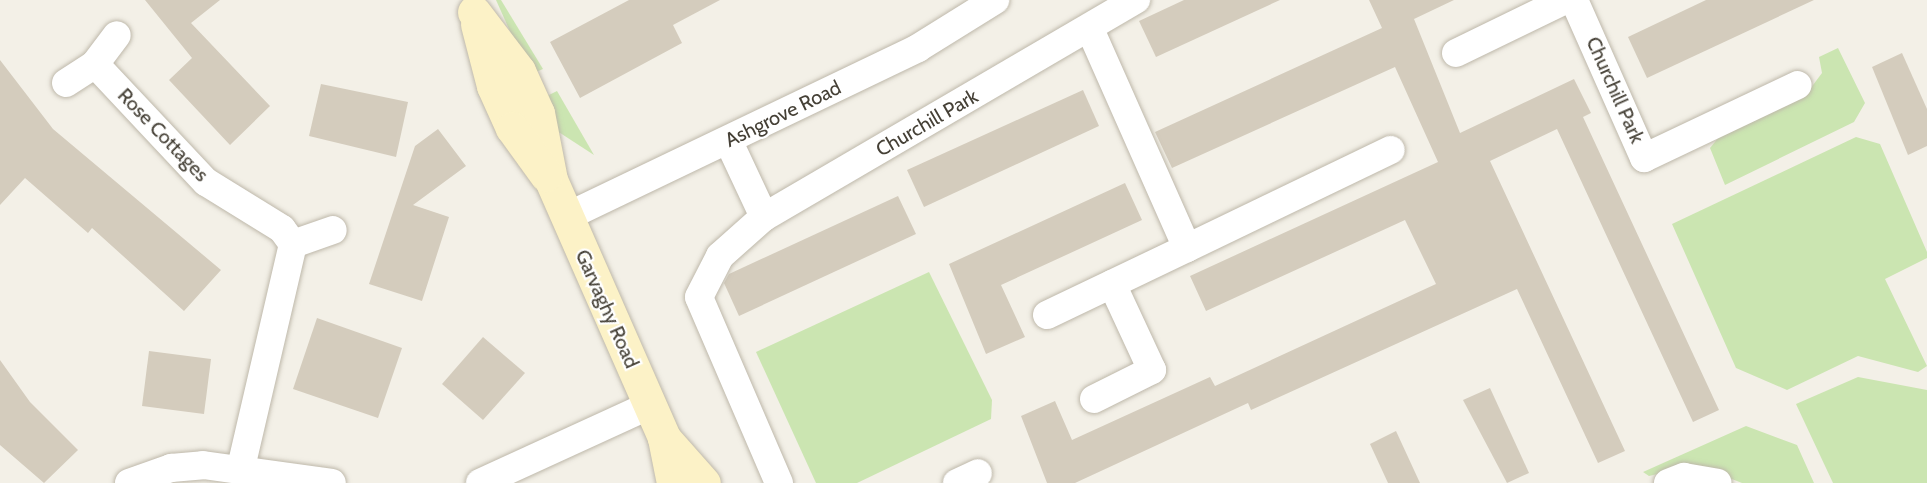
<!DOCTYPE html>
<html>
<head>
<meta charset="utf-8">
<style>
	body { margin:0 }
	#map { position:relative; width:1927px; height:483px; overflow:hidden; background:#f3f0e7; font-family:Cabin,sans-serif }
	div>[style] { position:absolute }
	.green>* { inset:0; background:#cbe5b1 }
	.building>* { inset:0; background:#d4ccbd }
	.roads { filter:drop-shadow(0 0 2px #beb8aa) drop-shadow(0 0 2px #beb8aa) }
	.minor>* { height:28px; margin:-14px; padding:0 14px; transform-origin:14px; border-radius:14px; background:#fff }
	.secondary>* { height:33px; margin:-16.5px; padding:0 16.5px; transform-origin:16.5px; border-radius:16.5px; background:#fcf2c7 }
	span { translate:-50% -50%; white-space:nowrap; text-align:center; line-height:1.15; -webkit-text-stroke:4.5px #fff; paint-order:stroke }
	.street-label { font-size:20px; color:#454036 }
</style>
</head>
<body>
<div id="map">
	<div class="green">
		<i style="clip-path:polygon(496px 0,501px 0,543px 69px,531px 74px,527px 69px)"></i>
		<i style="clip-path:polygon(1838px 48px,1865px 103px,1854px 122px,1725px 185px,1710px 148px,1723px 132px,1807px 93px,1822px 73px,1819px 57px)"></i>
		<i style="clip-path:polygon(557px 91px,594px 155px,554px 129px,541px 99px)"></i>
		<i style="clip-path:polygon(1856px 137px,1880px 144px,1927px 252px,1927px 258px,1885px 279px,1927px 366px,1918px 372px,1858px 356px,1787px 390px,1736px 368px,1672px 224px)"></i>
		<i style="clip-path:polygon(929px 272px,992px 400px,991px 419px,857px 483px,816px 483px,756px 352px)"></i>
		<i style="clip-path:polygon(1858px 377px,1927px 390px,1927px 483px,1833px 483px,1796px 404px)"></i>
		<i style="clip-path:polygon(1746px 426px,1797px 445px,1814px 483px,1742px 483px,1696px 465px,1649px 476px,1643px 472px)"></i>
	</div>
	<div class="building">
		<i style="clip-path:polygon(145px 0,220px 0,191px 23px,270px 106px,230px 145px,169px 80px,192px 58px)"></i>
		<i style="clip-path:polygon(629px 0,720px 0,673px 25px,682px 43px,580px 98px,550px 42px)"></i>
		<i style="clip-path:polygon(1184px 0,1280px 0,1156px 57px,1139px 21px)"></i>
		<i style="clip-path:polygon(1369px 0,1454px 0,1414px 19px,1460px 133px,1574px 79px,1591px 113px,1583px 117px,1719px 410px,1693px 422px,1557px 129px,1490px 161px,1625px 451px,1598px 463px,1517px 289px,1251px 410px,1248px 403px,1075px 483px,1047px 483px,1021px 416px,1055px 401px,1072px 440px,1210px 377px,1215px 386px,1436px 284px,1405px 220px,1206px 311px,1190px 276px,1438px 162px,1395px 67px,1172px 168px,1155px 132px,1382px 28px)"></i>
		<i style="clip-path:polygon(1706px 0,1814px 0,1647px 78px,1628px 37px)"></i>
		<i style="clip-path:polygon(1902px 53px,1927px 109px,1927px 146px,1908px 155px,1872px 67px)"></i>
		<i style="clip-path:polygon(0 60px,53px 129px,221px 270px,184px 311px,92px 228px,88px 233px,25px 178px,0 205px)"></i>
		<i style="clip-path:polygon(321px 84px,408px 102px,396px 157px,309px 136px)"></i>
		<i style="clip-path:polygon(1083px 90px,1099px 126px,924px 207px,907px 170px)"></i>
		<i style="clip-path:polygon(438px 129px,466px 166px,413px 205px,449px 217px,422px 301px,369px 284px,415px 146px)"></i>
		<i style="clip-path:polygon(1125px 183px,1142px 220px,1001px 285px,1025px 337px,986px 354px,949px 264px)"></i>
		<i style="clip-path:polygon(898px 196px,916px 234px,739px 316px,724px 283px,729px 274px)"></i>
		<i style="clip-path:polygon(317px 318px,402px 348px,378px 418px,293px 389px)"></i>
		<i style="clip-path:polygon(483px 337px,525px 373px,483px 420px,442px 384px)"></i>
		<i style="clip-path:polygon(149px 351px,211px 359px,204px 414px,142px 406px)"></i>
		<i style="clip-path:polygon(0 360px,30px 402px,78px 450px,44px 483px,0 445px)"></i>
		<i style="clip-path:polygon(1490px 388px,1529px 473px,1507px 483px,1463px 400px)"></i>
		<i style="clip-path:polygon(1396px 431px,1420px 483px,1388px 483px,1370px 444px)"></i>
	</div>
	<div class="roads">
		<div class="minor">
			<i style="left:1574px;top:0;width:173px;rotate:66.1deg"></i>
			<i style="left:1644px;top:158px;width:170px;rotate:-25.4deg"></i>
			<i style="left:1456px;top:53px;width:121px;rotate:-25.9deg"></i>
			<i style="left:95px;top:64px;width:162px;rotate:46.8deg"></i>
			<i style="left:206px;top:182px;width:89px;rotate:31.7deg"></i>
			<i style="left:282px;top:229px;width:19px;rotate:54deg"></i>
			<i style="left:293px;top:244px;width:230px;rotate:103.1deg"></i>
			<i style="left:66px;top:83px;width:35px;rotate:-33deg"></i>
			<i style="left:95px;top:64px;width:36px;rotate:-53deg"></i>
			<i style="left:728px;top:140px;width:85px;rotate:64.9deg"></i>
			<i style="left:566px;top:217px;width:390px;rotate:-25.6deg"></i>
			<i style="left:918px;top:48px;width:91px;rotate:-31.9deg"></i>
			<i style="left:293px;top:244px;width:42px;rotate:-19.3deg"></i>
			<i style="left:1187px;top:248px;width:226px;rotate:-25.7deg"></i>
			<i style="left:1047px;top:315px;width:155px;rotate:-25.6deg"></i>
			<i style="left:1187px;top:248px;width:240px;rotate:-113.9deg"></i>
			<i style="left:1094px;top:399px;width:65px;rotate:-26.6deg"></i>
			<i style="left:1152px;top:370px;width:95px;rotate:-114.9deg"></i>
			<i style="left:129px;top:483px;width:45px;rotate:-19.7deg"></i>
			<i style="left:171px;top:468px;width:32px;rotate:-5deg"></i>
			<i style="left:203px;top:465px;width:130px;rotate:7.9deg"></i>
			<i style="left:480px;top:483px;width:187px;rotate:-24.6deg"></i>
			<i style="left:779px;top:483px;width:202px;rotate:-113.3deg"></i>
			<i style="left:699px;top:297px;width:46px;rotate:-62.9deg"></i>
			<i style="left:720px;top:256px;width:59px;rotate:-41.6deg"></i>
			<i style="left:764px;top:217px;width:431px;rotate:-30.3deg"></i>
			<i style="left:957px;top:483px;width:23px;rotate:-25deg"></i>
			<i style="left:1668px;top:483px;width:17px;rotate:-21deg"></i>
			<i style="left:1684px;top:477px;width:34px;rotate:10deg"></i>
		</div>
		<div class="secondary">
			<i style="left:474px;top:12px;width:74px;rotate:52.7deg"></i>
			<i style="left:519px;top:71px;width:46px;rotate:65.7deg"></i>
			<i style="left:538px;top:113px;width:68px;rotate:79deg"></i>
			<i style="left:551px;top:180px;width:282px;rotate:66.3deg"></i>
			<i style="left:664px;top:438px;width:46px;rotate:78.7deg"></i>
			<i style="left:477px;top:24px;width:64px;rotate:75.5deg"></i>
			<i style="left:493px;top:86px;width:46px;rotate:65.7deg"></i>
			<i style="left:512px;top:128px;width:58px;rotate:54.1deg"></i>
			<i style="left:664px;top:438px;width:60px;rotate:48.4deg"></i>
		</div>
	</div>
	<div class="street-label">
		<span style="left:1615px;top:90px;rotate:66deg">Churchill Park</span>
		<span style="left:783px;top:114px;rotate:-26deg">Ashgrove Road</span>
		<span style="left:927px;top:123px;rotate:-30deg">Churchill Park</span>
		<span style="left:163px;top:135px;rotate:46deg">Rose Cottages</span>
		<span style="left:607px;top:309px;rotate:66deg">Garvaghy Road</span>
	</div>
</div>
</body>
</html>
